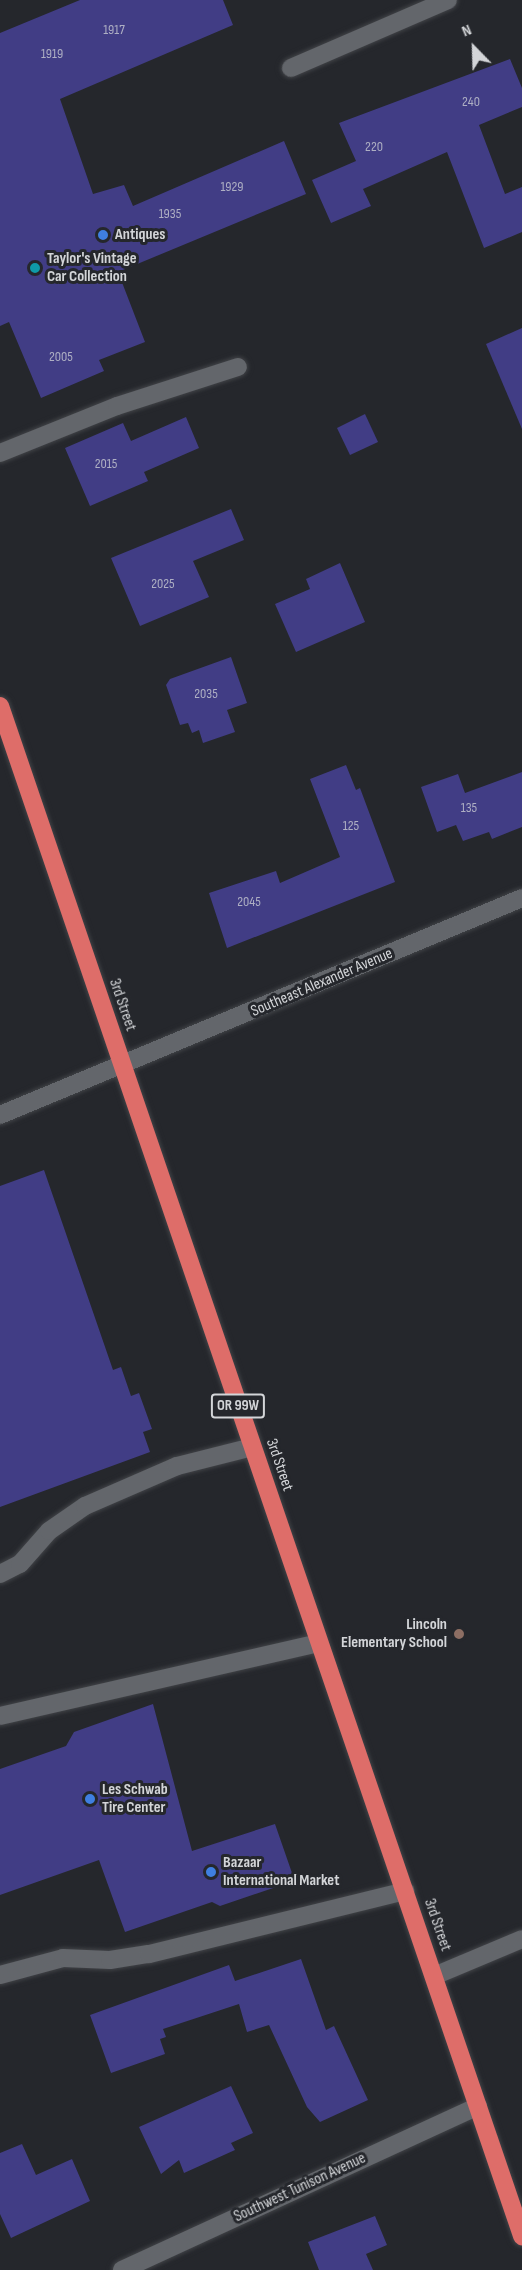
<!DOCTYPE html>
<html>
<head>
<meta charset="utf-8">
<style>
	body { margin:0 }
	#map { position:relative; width:522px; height:2270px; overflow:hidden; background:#25272c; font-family:"Sofia Sans Condensed",sans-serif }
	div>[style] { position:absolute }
	.building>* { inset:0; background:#413d85 }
	.roads { filter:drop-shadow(0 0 2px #414347) drop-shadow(0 0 2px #414347) }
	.minor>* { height:18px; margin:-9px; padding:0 9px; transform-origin:9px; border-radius:9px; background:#63666b }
	.highway>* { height:18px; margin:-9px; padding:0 9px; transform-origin:9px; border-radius:9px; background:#de6d69 }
	.dots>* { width:16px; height:16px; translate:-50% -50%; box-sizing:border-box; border:3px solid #25272c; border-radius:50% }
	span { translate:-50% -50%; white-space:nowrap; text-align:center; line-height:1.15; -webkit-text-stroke:6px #25272c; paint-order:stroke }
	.number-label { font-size:14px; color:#aeafc3 }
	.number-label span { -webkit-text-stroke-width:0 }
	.shield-label span { padding:2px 4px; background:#25272c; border:2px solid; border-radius:4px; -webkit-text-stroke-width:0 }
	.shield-label { font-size:15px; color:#d3d5d8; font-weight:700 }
	.poi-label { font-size:16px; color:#d3d5d8; font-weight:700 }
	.left { translate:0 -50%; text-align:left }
	.right { translate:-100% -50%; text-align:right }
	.street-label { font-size:16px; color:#d3d5d8 }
	.north { position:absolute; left:444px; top:18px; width:60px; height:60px; -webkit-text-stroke:4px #25272c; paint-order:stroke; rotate:337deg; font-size:16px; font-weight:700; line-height:24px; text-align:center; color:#d3d5d8 }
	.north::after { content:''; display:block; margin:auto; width:21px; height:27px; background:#d3d5d8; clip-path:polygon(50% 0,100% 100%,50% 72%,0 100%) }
</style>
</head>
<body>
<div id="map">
	<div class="building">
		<i style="clip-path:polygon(80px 0,223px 0,233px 25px,60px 99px,93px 194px,124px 185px,133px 206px,284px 141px,306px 194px,118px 272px,145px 342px,99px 360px,104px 371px,41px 398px,9px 322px,0 326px,0 33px)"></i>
		<i style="clip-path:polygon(510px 59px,522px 88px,522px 107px,479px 125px,505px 194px,522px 187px,522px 232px,484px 248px,447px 152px,363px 189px,371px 206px,331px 223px,312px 180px,356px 161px,339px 123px)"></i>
		<i style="clip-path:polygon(522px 328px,522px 429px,486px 344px)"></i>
		<i style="clip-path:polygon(365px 414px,378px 442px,350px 455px,337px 428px)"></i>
		<i style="clip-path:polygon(186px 417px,199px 448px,144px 472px,148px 481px,90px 506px,65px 448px,123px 423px,131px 441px)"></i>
		<i style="clip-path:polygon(231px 509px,244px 540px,193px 561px,209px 597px,140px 626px,111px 558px)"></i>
		<i style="clip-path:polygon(340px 563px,365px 622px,296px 652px,275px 604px,310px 589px,306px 579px)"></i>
		<i style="clip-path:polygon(231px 657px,247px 703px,227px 710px,235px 732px,203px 743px,199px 730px,192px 733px,188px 723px,180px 725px,166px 685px,170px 679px)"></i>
		<i style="clip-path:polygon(346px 765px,356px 790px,360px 788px,395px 882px,227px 948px,209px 893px,276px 871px,280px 883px,340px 857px,310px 779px)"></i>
		<i style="clip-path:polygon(522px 772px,522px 827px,492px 839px,489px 832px,463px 841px,456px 825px,437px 832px,421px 787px,458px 774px,465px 793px)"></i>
		<i style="clip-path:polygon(44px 1170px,113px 1370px,121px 1367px,131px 1396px,139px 1393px,152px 1429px,143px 1432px,150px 1452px,0 1507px,0 1186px)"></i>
		<i style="clip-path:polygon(153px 1704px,192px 1851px,275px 1824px,292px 1873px,285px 1884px,220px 1906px,212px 1902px,125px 1932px,99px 1860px,0 1895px,0 1769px,66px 1746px,74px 1732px)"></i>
		<i style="clip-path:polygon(301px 1959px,326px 2030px,334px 2026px,368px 2100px,320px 2122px,307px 2107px,269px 2025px,247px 2032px,239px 2004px,163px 2029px,166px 2037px,160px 2039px,165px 2054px,111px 2073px,90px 2015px,229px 1965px,235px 1981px)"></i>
		<i style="clip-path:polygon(231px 2086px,253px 2133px,231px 2143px,235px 2150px,184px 2173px,179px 2160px,161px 2174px,139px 2127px)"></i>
		<i style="clip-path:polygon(22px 2144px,36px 2175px,72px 2159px,90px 2201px,11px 2238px,0 2214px,0 2153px)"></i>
		<i style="clip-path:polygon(375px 2216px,387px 2245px,366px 2254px,373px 2270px,319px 2270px,308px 2242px)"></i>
	</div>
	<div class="roads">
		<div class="minor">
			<i style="left:291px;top:68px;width:171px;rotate:-23.4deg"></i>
			<i style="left:0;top:453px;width:126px;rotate:-21.9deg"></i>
			<i style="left:117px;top:406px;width:127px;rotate:-17.9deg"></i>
			<i style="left:0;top:1115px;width:565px;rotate:-22.57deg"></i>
			<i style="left:0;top:1574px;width:22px;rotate:-27deg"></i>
			<i style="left:20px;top:1564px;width:44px;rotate:-48.7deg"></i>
			<i style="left:49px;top:1531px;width:44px;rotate:-34.8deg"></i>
			<i style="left:85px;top:1506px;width:100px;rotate:-23.5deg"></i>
			<i style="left:177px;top:1466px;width:77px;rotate:-14.2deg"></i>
			<i style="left:0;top:1716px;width:327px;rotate:-12.9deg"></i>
			<i style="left:0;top:1975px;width:65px;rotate:-15.1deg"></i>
			<i style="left:63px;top:1958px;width:47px;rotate:2.4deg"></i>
			<i style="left:110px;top:1960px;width:39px;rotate:-9deg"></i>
			<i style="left:149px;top:1954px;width:264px;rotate:-13.8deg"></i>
			<i style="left:434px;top:1976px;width:95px;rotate:-22.8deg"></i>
			<i style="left:122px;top:2270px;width:392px;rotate:-24.7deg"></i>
		</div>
		<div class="highway">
			<i style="left:0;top:706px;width:1617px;rotate:71.16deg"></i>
		</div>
	</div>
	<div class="dots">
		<i style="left:103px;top:235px;background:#3f7fe0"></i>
		<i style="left:35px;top:268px;background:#0f9aa8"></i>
		<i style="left:459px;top:1634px;background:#8d6e63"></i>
		<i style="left:90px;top:1799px;background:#3f7fe0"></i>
		<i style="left:211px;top:1872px;background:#3f7fe0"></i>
	</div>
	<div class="number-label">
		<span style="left:114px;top:30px">1917</span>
		<span style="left:52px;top:54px">1919</span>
		<span style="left:471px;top:102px">240</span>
		<span style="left:374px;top:147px">220</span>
		<span style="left:232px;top:187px">1929</span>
		<span style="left:170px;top:214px">1935</span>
		<span style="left:61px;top:357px">2005</span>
		<span style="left:106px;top:464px">2015</span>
		<span style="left:163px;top:584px">2025</span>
		<span style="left:206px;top:694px">2035</span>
		<span style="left:469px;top:808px">135</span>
		<span style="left:351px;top:826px">125</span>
		<span style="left:249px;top:902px">2045</span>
	</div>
	<div class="shield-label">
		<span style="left:238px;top:1406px">OR 99W</span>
	</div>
	<div class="poi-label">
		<span class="left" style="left:115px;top:235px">Antiques</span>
		<span class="left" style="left:47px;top:268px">Taylor's Vintage<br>Car Collection</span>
		<span class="right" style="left:447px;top:1634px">Lincoln<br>Elementary School</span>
		<span class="left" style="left:102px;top:1799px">Les Schwab<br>Tire Center</span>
		<span class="left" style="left:223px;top:1872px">Bazaar<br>International Market</span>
	</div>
	<div class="street-label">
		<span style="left:322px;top:983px;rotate:-23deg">Southeast Alexander Avenue</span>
		<span style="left:122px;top:1005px;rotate:71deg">3rd Street</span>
		<span style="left:279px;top:1465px;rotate:71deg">3rd Street</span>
		<span style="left:437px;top:1925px;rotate:71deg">3rd Street</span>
		<span style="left:300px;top:2188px;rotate:-25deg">Southwest Tunison Avenue</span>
	</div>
	<div class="north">N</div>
</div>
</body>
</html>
